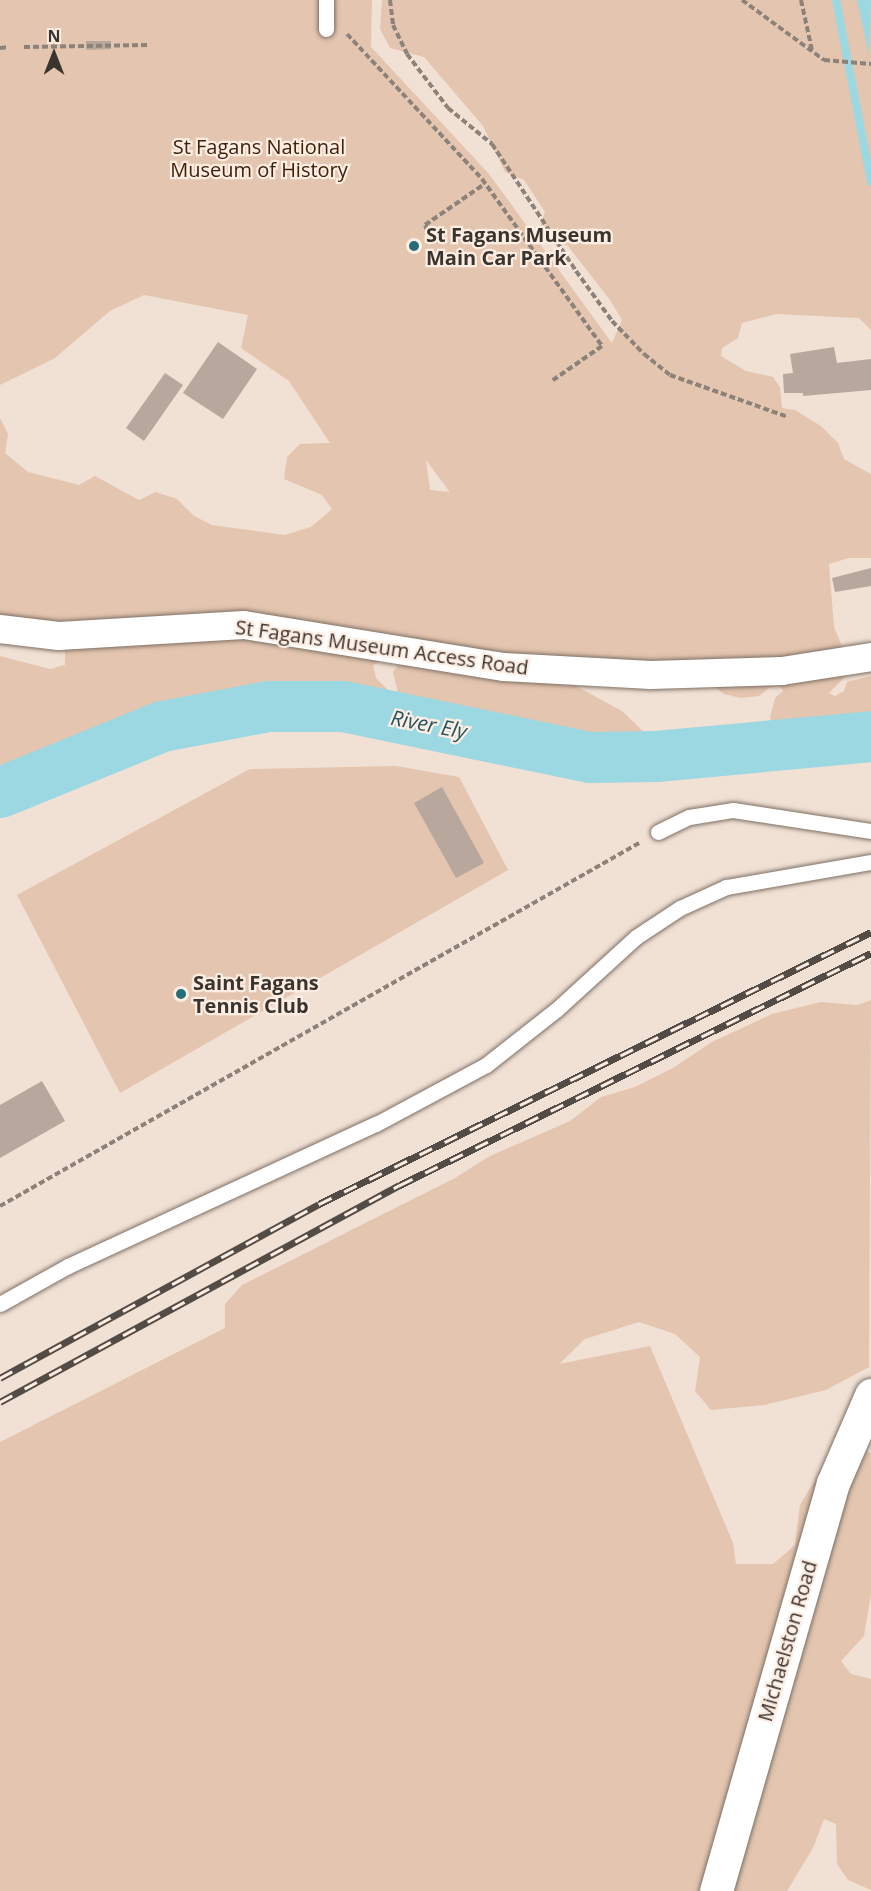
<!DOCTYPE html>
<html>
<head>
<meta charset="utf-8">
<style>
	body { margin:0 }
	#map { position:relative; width:871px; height:1891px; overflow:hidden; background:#f1e0d4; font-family:"Open Sans",sans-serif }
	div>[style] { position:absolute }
	.green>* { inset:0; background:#e4c5af }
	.water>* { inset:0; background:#9bd8e2 }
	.stream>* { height:8px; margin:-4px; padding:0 4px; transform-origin:4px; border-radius:4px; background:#9bd8e2 }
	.river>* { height:51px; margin:-25.5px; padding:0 25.5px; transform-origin:25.5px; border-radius:25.5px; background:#9bd8e2 }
	.building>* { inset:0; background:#b7a79c }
	.path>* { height:4px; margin-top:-2px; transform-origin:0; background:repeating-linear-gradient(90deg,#8d827a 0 6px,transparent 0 9px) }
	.roads { filter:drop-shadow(0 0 2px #7e7065) drop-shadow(0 0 2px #7e7065) }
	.service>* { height:15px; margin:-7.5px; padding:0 7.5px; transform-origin:7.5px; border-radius:7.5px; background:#fff }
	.minor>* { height:28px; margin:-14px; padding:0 14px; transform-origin:14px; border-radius:14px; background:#fff }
	.tertiary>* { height:33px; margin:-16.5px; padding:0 16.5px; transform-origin:16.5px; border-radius:16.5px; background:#fff }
	.rail>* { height:7px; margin-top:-3.5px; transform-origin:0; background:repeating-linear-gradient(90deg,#feede2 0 14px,#534c46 0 28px); box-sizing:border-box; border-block:2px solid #534c46 }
	.dots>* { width:16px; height:16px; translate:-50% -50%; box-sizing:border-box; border:3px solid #feede2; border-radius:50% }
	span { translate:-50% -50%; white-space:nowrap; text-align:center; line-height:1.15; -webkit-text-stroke:4.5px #feede2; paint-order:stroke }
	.park-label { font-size:20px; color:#3f220a }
	.poi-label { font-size:20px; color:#3a342f; font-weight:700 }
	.left { translate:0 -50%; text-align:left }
	.street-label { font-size:20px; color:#3a342f }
	.water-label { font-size:21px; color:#23565f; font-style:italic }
	.north { position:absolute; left:24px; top:24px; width:60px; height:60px; -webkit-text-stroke:4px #feede2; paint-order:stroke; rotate:0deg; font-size:16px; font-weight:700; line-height:24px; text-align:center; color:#3a342f }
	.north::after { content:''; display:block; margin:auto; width:21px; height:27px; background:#3a342f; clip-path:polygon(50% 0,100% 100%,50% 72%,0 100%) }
</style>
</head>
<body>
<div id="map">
	<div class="green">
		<i style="clip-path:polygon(evenodd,0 0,372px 0,371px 47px,489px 174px,612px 343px,622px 320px,610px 300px,568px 246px,547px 237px,540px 227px,545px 212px,524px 180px,505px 172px,483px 126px,424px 57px,390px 48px,380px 29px,382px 0,871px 0,871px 330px,859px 318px,777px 314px,742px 323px,738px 338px,722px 348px,721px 356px,746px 371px,773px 377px,780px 387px,782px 408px,795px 410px,821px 426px,838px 443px,844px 459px,871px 474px,871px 558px,849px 558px,829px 564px,834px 627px,852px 670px,829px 693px,835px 696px,844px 691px,847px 682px,871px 676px,871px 728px,839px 721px,800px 740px,785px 740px,773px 731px,770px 717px,775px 698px,783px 691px,780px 686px,770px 687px,759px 696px,741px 698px,724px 694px,713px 685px,572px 684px,622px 711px,652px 740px,644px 754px,626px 760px,566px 765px,531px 759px,519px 749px,509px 731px,500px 730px,486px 747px,477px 748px,459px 743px,435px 702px,409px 705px,400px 702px,393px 672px,398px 665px,387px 657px,373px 665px,376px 678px,389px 691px,383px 705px,353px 713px,338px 686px,304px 714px,283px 715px,259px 699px,248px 686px,138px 709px,124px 721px,132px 731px,126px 749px,118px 758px,88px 751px,82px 737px,35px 764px,34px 771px,18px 781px,0 776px,0 656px,50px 669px,65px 665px,65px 650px,55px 631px,0 635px,0 418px,8px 434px,5px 453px,28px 472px,79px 485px,95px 476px,139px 500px,156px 492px,177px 499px,194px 516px,212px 525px,285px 535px,311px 527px,332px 509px,322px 495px,284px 479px,287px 457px,300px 444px,330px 443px,289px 381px,241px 348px,248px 315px,144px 295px,110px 311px,55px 358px,0 385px,0 0,426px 460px,449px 491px,449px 492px,430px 490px,426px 460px)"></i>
		<i style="clip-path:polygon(396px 766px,459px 777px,508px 870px,120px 1093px,17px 895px,250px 769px)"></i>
		<i style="clip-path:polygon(871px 1000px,869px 1367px,826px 1390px,764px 1405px,711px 1410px,695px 1391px,700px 1357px,675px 1334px,639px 1322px,585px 1339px,559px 1364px,650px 1346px,733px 1543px,736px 1564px,773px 1564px,795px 1545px,800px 1505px,828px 1458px,857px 1449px,871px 1453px,871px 1594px,864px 1636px,841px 1661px,851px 1674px,871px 1679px,871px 1890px,848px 1880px,837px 1864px,836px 1824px,824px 1819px,813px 1848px,787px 1891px,0 1891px,0 1442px,225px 1328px,225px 1304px,242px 1285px,455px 1178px,488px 1157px,570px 1121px,601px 1097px,635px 1087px,673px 1068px,712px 1042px,772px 1014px,821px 1002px,858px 1005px)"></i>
	</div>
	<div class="water">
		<i style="clip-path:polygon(857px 0,871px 0,869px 55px)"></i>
	</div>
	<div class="stream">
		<i style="left:836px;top:0;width:185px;rotate:79.1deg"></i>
	</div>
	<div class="river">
		<i style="left:0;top:792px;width:175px;rotate:-22.2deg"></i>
		<i style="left:162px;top:726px;width:108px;rotate:-10.7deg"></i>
		<i style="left:268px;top:706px;width:75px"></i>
		<i style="left:343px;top:706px;width:252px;rotate:11.7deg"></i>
		<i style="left:590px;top:757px;width:66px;rotate:-0.9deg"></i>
		<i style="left:656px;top:756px;width:216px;rotate:-5.3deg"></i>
	</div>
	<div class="building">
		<i style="clip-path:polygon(86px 41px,111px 41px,111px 49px,86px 50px)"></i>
		<i style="clip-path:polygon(218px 342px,257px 369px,223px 419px,183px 393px)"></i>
		<i style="clip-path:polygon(834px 347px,837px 363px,871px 359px,871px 390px,803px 396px,803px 393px,784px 393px,783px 374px,793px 373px,790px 354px)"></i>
		<i style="clip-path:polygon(165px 373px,183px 385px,144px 441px,126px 428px)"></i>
		<i style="clip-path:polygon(871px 568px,871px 586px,835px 592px,832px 578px)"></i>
		<i style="clip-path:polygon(442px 787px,484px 863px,456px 878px,414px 803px)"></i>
		<i style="clip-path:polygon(42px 1081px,65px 1121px,0 1158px,0 1105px)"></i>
	</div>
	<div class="path">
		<i style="left:390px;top:0;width:25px;rotate:83deg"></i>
		<i style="left:393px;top:25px;width:32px;rotate:64deg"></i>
		<i style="left:407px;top:54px;width:68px;rotate:52.8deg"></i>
		<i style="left:448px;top:108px;width:57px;rotate:39.3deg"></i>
		<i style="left:492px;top:144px;width:152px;rotate:56.5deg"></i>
		<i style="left:576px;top:271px;width:62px;rotate:54.2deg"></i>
		<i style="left:612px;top:321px;width:46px;rotate:45.9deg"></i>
		<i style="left:644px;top:354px;width:33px;rotate:39deg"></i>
		<i style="left:670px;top:375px;width:125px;rotate:19.6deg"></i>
		<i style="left:742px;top:0;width:102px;rotate:36.2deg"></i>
		<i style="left:824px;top:60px;width:47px;rotate:4.9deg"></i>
		<i style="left:801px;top:0;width:51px;rotate:77.6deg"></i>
		<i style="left:347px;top:34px;width:198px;rotate:47deg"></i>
		<i style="left:482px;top:179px;width:206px;rotate:54.3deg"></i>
		<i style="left:602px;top:346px;width:60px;rotate:145.2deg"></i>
		<i style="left:24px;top:47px;width:124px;rotate:-0.9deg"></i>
		<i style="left:0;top:48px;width:9px;rotate:-6deg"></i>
		<i style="left:427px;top:230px;width:5px;rotate:-112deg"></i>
		<i style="left:425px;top:225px;width:70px;rotate:-34.6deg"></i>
		<i style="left:0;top:1206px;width:737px;rotate:-29.59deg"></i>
	</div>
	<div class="roads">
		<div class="service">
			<i style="left:326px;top:29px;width:29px;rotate:-90deg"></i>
			<i style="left:658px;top:832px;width:34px;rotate:-26deg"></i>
			<i style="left:689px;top:817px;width:45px;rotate:-9deg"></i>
			<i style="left:733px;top:810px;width:140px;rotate:8.7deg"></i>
			<i style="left:0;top:1304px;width:78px;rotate:-29.2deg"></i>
			<i style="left:68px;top:1266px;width:339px;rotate:-24.8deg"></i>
			<i style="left:376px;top:1124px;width:125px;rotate:-28.2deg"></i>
			<i style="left:486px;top:1065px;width:89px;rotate:-38.2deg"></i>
			<i style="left:556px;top:1010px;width:108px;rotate:-42.4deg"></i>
			<i style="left:636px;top:937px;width:53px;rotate:-33.4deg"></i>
			<i style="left:680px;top:908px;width:51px;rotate:-24.5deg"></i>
			<i style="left:726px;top:887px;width:147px;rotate:-9.8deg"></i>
		</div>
		<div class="minor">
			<i style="left:0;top:629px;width:59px;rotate:6.8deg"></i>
			<i style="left:59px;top:636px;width:185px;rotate:-3.4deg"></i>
			<i style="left:244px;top:625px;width:263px;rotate:9.2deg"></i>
			<i style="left:504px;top:667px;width:147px;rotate:3.1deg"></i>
			<i style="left:651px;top:675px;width:131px;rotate:-1.7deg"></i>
			<i style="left:782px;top:671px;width:90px;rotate:-8.9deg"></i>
		</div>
		<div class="tertiary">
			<i style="left:716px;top:1891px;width:424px;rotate:-74deg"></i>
			<i style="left:833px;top:1483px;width:96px;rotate:-66.6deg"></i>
		</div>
	</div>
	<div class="rail">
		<i style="left:0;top:1378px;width:363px;rotate:-28.6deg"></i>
		<i style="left:319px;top:1204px;width:615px;rotate:-26.23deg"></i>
		<i style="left:0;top:1402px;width:455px;rotate:-28.5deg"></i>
		<i style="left:400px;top:1185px;width:525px;rotate:-26.22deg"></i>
	</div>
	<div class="dots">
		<i style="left:414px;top:246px;background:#256d78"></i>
		<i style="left:181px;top:994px;background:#256d78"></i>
	</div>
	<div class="park-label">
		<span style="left:259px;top:158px">St Fagans National<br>Museum of History</span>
	</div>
	<div class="poi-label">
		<span class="left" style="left:426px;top:246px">St Fagans Museum<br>Main Car Park</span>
		<span class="left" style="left:193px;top:994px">Saint Fagans<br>Tennis Club</span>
	</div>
	<div class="street-label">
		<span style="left:382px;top:647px;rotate:8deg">St Fagans Museum Access Road</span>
		<span style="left:787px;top:1641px;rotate:-74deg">Michaelston Road</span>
	</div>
	<div class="water-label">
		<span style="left:429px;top:724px;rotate:11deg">River Ely</span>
	</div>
	<div class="north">N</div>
</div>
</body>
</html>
